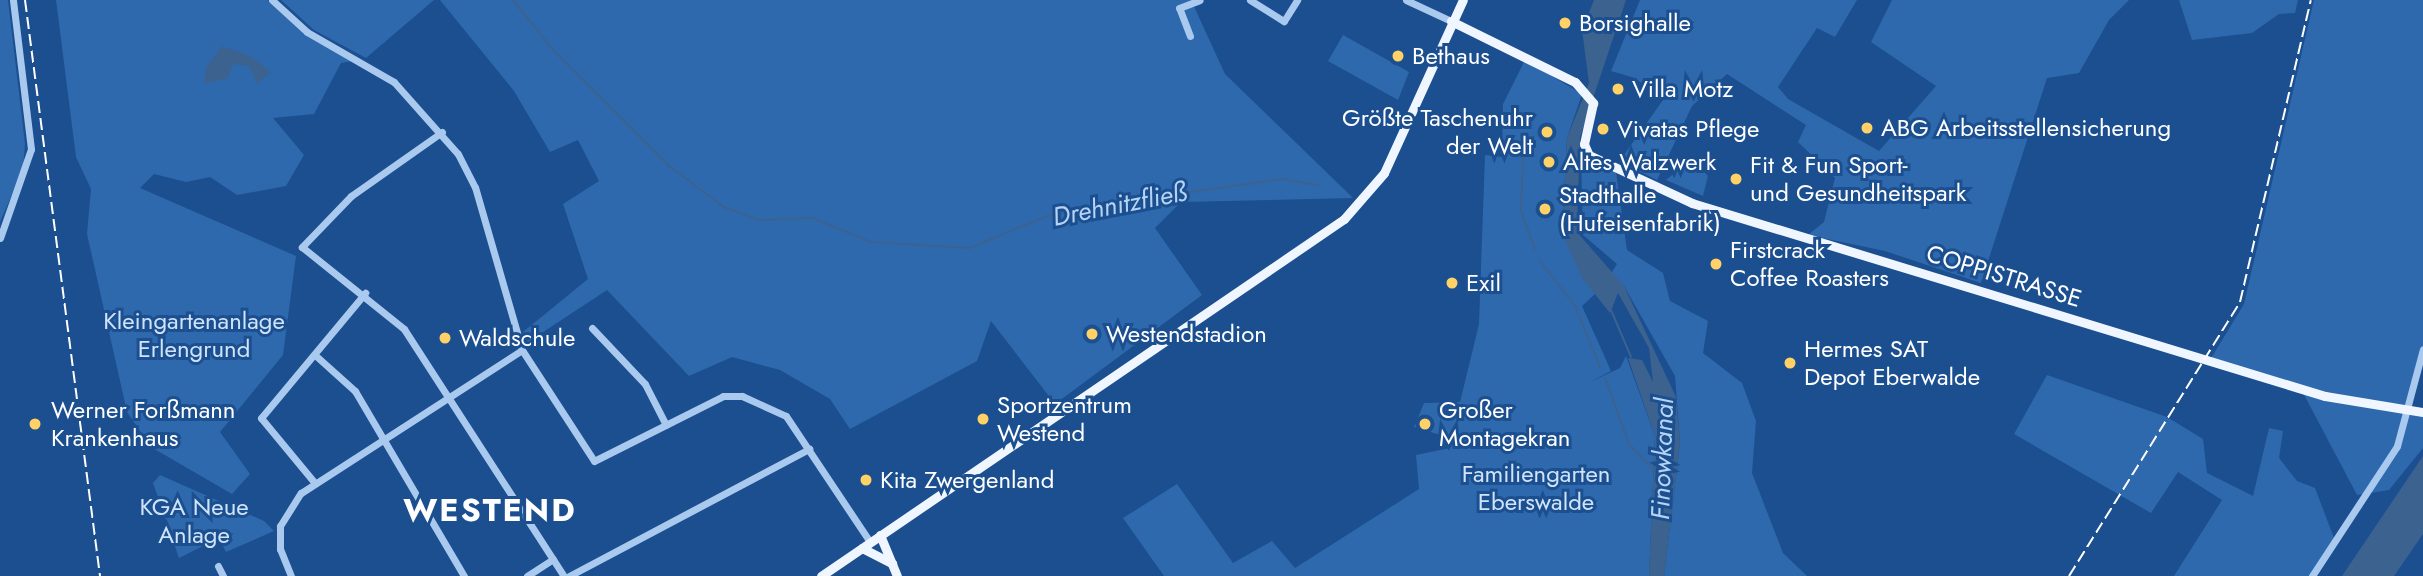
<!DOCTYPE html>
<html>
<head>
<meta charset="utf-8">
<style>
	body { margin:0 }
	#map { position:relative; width:2423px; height:576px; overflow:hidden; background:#1b4f8f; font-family:Jost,sans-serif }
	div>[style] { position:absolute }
	.green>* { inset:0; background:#2e69ad }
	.water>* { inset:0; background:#3c6290 }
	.stream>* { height:2px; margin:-1px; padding:0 1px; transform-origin:1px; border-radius:1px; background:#3c6290 }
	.minor>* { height:7px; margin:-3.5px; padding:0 3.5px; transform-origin:3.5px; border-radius:3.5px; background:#a9c9ee }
	.major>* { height:9px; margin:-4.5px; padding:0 4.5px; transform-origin:4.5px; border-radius:4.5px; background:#f0f6ff }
	.rail>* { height:2px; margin-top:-1px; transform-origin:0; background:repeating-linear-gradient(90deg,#fff 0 12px,transparent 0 17px) }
	.dots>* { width:19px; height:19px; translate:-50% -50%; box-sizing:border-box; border:4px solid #1b4f8f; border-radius:50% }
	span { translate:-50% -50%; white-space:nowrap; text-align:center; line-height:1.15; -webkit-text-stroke:6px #1b4f8f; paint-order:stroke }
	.poi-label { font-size:24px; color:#fff }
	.left { translate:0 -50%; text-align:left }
	.right { translate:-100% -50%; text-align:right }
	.street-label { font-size:24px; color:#fff }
	.park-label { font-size:24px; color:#cfe3fa }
	.water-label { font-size:26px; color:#b5d3f5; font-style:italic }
	.district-label { font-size:32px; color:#fff; font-weight:700; letter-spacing:2px }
</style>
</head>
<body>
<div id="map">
	<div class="green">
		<i style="clip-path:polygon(0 0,8px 0,25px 144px,23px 169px,0 222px)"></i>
		<i style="clip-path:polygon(56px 0,267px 0,304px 34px,352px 61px,341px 63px,314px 114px,273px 118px,304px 155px,286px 186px,237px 195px,210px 177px,186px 182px,154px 174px,140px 188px,296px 256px,283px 355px,220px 432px,250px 474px,232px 494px,151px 447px,127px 412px,87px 234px,91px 189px,76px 157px)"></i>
		<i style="clip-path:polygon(281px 0,434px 0,366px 58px,314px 30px)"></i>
		<i style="clip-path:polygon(440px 0,1191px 0,1225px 74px,1353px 198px,1181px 202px,1155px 228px,1202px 295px,1055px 404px,991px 321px,977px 361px,850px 429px,830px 399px,780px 370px,732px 357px,689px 376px,607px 290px,528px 342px,523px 332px,588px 279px,563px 204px,599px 181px,578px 140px,550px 152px,514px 91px)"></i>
		<i style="clip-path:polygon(1640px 0,1857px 0,1835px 37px,1817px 28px,1778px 87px,1788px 99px,1879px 151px,1936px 86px,1871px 42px,1892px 0,2129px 0,2109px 20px,2079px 73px,2047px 78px,1981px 283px,1885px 251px,1808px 235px,1824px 222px,1835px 178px,1798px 142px,1806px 125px,1727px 74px,1692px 106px,1657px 180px,1619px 162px,1663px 100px,1635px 78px,1611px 71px)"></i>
		<i style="clip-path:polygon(2179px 0,2298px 0,2295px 13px,2279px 14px,2252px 33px,2192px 40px)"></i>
		<i style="clip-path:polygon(2314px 0,2423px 0,2423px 349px,2411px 411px,2423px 412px,2423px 448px,2389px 490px,2357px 495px,2301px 389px,2210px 360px,2244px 304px)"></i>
		<i style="clip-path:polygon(1343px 35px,1409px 72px,1398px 100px,1328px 61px)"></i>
		<i style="clip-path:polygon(1525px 60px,1582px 94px,1567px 138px,1562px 234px,1595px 294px,1582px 306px,1611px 371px,1590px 382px,1620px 368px,1626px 356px,1655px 436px,1649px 576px,1164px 576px,1123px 518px,1177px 484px,1233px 563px,1272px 541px,1295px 568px,1419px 489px,1416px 455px,1450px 448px,1450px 438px,1414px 427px,1424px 403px,1460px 402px,1479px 324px,1485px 155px,1502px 157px,1503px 104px)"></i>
		<i style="clip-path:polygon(1581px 157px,1616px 172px,1627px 250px,1663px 273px,1670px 301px,1708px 321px,1703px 353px,1742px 383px,1756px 421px,1752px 473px,1783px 553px,1807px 576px,1664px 576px,1680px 443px,1675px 376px,1624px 286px,1610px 275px,1617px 264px,1583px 235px)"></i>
		<i style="clip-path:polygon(1692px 159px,1708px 176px,1703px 196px,1666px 180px)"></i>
		<i style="clip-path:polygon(2047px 375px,2167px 417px,2203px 439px,2207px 473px,2253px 496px,2269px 428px,2283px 431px,2279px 458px,2297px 481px,2315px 488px,2334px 538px,2310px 576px,2174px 576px,2222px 500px,2178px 472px,2151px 513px,2014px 434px)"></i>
		<i style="clip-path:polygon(160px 475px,264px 521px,274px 531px,226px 552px,219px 538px,179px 558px,153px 483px)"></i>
	</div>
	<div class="water">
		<i style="clip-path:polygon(1594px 0,1626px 0,1580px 137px,1577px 232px,1624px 286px,1676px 397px,1680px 443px,1664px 576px,1649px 576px,1655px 436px,1628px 358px,1642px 360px,1653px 382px,1649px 348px,1618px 293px,1610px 313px,1582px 278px,1562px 234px,1567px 138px,1589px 83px,1582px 30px)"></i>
		<i style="clip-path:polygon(222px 46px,250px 56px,271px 72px,257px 84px,249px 66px,233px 64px,228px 78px,204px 84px,206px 67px)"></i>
		<i style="clip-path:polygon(2423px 456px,2423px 534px,2394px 576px,2342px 576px)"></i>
	</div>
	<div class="stream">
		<i style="left:513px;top:0;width:64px;rotate:51.3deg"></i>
		<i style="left:553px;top:50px;width:164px;rotate:45deg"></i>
		<i style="left:669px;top:166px;width:69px;rotate:36.7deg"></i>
		<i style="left:724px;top:207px;width:37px;rotate:20deg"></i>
		<i style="left:759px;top:220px;width:54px;rotate:-2.1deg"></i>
		<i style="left:813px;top:218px;width:63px;rotate:22.5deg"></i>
		<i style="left:871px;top:242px;width:99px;rotate:3.5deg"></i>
		<i style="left:970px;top:248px;width:83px;rotate:-22.6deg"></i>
		<i style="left:1047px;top:216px;width:74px;rotate:-10.9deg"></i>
		<i style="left:1120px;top:202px;width:164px;rotate:-8.1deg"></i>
		<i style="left:1282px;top:179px;width:39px;rotate:10deg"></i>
		<i style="left:1523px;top:157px;width:53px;rotate:92.2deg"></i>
		<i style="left:1521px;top:210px;width:42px;rotate:70.7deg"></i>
		<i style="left:1540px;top:261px;width:57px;rotate:52.1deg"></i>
		<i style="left:1575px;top:306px;width:66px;rotate:67.7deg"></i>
		<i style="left:1611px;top:310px;width:51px;rotate:66.9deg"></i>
		<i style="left:1605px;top:378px;width:70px;rotate:70deg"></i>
		<i style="left:1629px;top:444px;width:37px;rotate:46deg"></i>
	</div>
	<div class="minor">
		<i style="left:272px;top:0;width:47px;rotate:42.4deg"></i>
		<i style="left:307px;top:32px;width:100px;rotate:29.9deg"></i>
		<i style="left:394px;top:82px;width:96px;rotate:48.4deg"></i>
		<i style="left:458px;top:154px;width:37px;rotate:63deg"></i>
		<i style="left:475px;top:187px;width:170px;rotate:73.9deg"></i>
		<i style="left:522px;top:350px;width:132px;rotate:57deg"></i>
		<i style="left:594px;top:461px;width:144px;rotate:-26.7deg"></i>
		<i style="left:723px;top:396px;width:19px"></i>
		<i style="left:742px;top:396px;width:48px;rotate:24.4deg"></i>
		<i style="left:786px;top:416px;width:151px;rotate:56.3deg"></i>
		<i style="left:1250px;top:0;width:40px;rotate:32deg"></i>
		<i style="left:1284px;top:21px;width:25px;rotate:-58deg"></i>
		<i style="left:1406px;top:0;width:50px;rotate:25deg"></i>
		<i style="left:1190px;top:36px;width:30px;rotate:-111deg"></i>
		<i style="left:1179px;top:8px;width:22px;rotate:-21deg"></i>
		<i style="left:442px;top:132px;width:111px;rotate:144.9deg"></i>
		<i style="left:351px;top:196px;width:71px;rotate:133.9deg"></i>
		<i style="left:302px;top:247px;width:131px;rotate:38.8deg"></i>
		<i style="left:404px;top:329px;width:294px;rotate:57.1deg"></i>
		<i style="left:0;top:238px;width:94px;rotate:-70.8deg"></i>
		<i style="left:31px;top:149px;width:150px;rotate:-96.9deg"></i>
		<i style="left:592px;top:328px;width:77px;rotate:46.6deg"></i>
		<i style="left:645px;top:384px;width:46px;rotate:62.9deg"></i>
		<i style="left:315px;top:355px;width:54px;rotate:42deg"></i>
		<i style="left:355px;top:391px;width:215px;rotate:59.5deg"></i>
		<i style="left:314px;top:482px;width:83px;rotate:-129.6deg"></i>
		<i style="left:261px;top:418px;width:163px;rotate:-50.2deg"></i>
		<i style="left:218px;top:566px;width:11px;rotate:63deg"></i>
		<i style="left:291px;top:576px;width:29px;rotate:-112deg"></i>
		<i style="left:280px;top:549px;width:23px;rotate:-90deg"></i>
		<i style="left:280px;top:526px;width:39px;rotate:-58deg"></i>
		<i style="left:301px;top:493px;width:263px;rotate:-32.9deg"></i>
		<i style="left:527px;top:576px;width:31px;rotate:-33deg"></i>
		<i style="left:569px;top:576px;width:272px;rotate:-27.9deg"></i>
		<i style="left:2312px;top:576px;width:155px;rotate:-56.8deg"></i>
		<i style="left:2397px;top:446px;width:100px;rotate:-75deg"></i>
	</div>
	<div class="major">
		<i style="left:1451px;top:21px;width:138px;rotate:26.2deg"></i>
		<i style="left:1575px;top:82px;width:28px;rotate:49deg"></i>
		<i style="left:1593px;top:103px;width:42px;rotate:102.4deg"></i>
		<i style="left:1584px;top:144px;width:12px;rotate:66deg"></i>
		<i style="left:1589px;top:155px;width:114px;rotate:25deg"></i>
		<i style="left:1692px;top:203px;width:662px;rotate:16.96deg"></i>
		<i style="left:2325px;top:396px;width:99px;rotate:9.3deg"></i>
		<i style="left:880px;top:535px;width:44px;rotate:67.5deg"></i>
		<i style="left:862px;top:548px;width:34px;rotate:27deg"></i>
		<i style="left:821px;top:576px;width:633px;rotate:-34.32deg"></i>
		<i style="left:1344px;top:219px;width:61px;rotate:-49deg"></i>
		<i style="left:1384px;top:173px;width:190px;rotate:-65.5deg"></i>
	</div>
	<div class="rail">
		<i style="left:25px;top:0;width:581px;rotate:82.58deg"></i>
		<i style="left:2069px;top:576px;width:323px;rotate:-58deg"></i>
		<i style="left:2240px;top:302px;width:310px;rotate:-76.8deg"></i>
	</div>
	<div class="dots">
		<i style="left:1565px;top:23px;background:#ffd166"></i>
		<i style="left:1398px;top:56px;background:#ffd166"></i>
		<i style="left:1618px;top:89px;background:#ffd166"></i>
		<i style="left:1867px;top:128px;background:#ffd166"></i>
		<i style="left:1603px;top:129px;background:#ffd166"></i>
		<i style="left:1547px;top:132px;background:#ffd166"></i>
		<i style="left:1549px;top:162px;background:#ffd166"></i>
		<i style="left:1736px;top:179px;background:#ffd166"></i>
		<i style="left:1545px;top:209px;background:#ffd166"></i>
		<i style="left:1716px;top:264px;background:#ffd166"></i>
		<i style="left:1452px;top:283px;background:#ffd166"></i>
		<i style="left:1092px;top:334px;background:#ffd166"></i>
		<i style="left:445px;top:338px;background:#ffd166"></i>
		<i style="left:1790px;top:363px;background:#ffd166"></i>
		<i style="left:983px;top:419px;background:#ffd166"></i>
		<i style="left:35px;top:424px;background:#ffd166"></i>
		<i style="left:1425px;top:424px;background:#ffd166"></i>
		<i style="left:866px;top:480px;background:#ffd166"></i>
	</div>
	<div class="poi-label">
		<span class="left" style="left:1579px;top:23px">Borsighalle</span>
		<span class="left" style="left:1412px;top:56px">Bethaus</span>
		<span class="left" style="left:1632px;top:89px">Villa Motz</span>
		<span class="right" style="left:1533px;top:132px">Größte Taschenuhr<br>der Welt</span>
		<span class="left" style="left:1881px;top:128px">ABG Arbeitsstellensicherung</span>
		<span class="left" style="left:1617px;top:129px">Vivatas Pflege</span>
		<span class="left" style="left:1563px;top:162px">Altes Walzwerk</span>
		<span class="left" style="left:1750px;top:179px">Fit &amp; Fun Sport-<br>und Gesundheitspark</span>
		<span class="left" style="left:1559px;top:209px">Stadthalle<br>(Hufeisenfabrik)</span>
		<span class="left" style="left:1730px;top:264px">Firstcrack<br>Coffee Roasters</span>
		<span class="left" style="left:1466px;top:283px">Exil</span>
		<span class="left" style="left:1106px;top:334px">Westendstadion</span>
		<span class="left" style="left:459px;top:338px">Waldschule</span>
		<span class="left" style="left:1804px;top:363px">Hermes SAT<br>Depot Eberwalde</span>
		<span class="left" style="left:997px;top:419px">Sportzentrum<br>Westend</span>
		<span class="left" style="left:51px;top:424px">Werner Forßmann<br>Krankenhaus</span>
		<span class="left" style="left:1439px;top:424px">Großer<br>Montagekran</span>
		<span class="left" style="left:880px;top:480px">Kita Zwergenland</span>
	</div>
	<div class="street-label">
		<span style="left:2004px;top:276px;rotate:17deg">COPPISTRASSE</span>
	</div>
	<div class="park-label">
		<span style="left:194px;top:335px">Kleingartenanlage<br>Erlengrund</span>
		<span style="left:1536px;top:488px">Familiengarten<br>Eberswalde</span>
		<span style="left:194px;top:521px">KGA Neue<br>Anlage</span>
	</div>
	<div class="water-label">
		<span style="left:1120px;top:205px;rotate:-11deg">Drehnitzfließ</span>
		<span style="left:1663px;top:459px;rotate:-88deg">Finowkanal</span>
	</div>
	<div class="district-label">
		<span style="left:490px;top:510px">WESTEND</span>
	</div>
</div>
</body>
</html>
